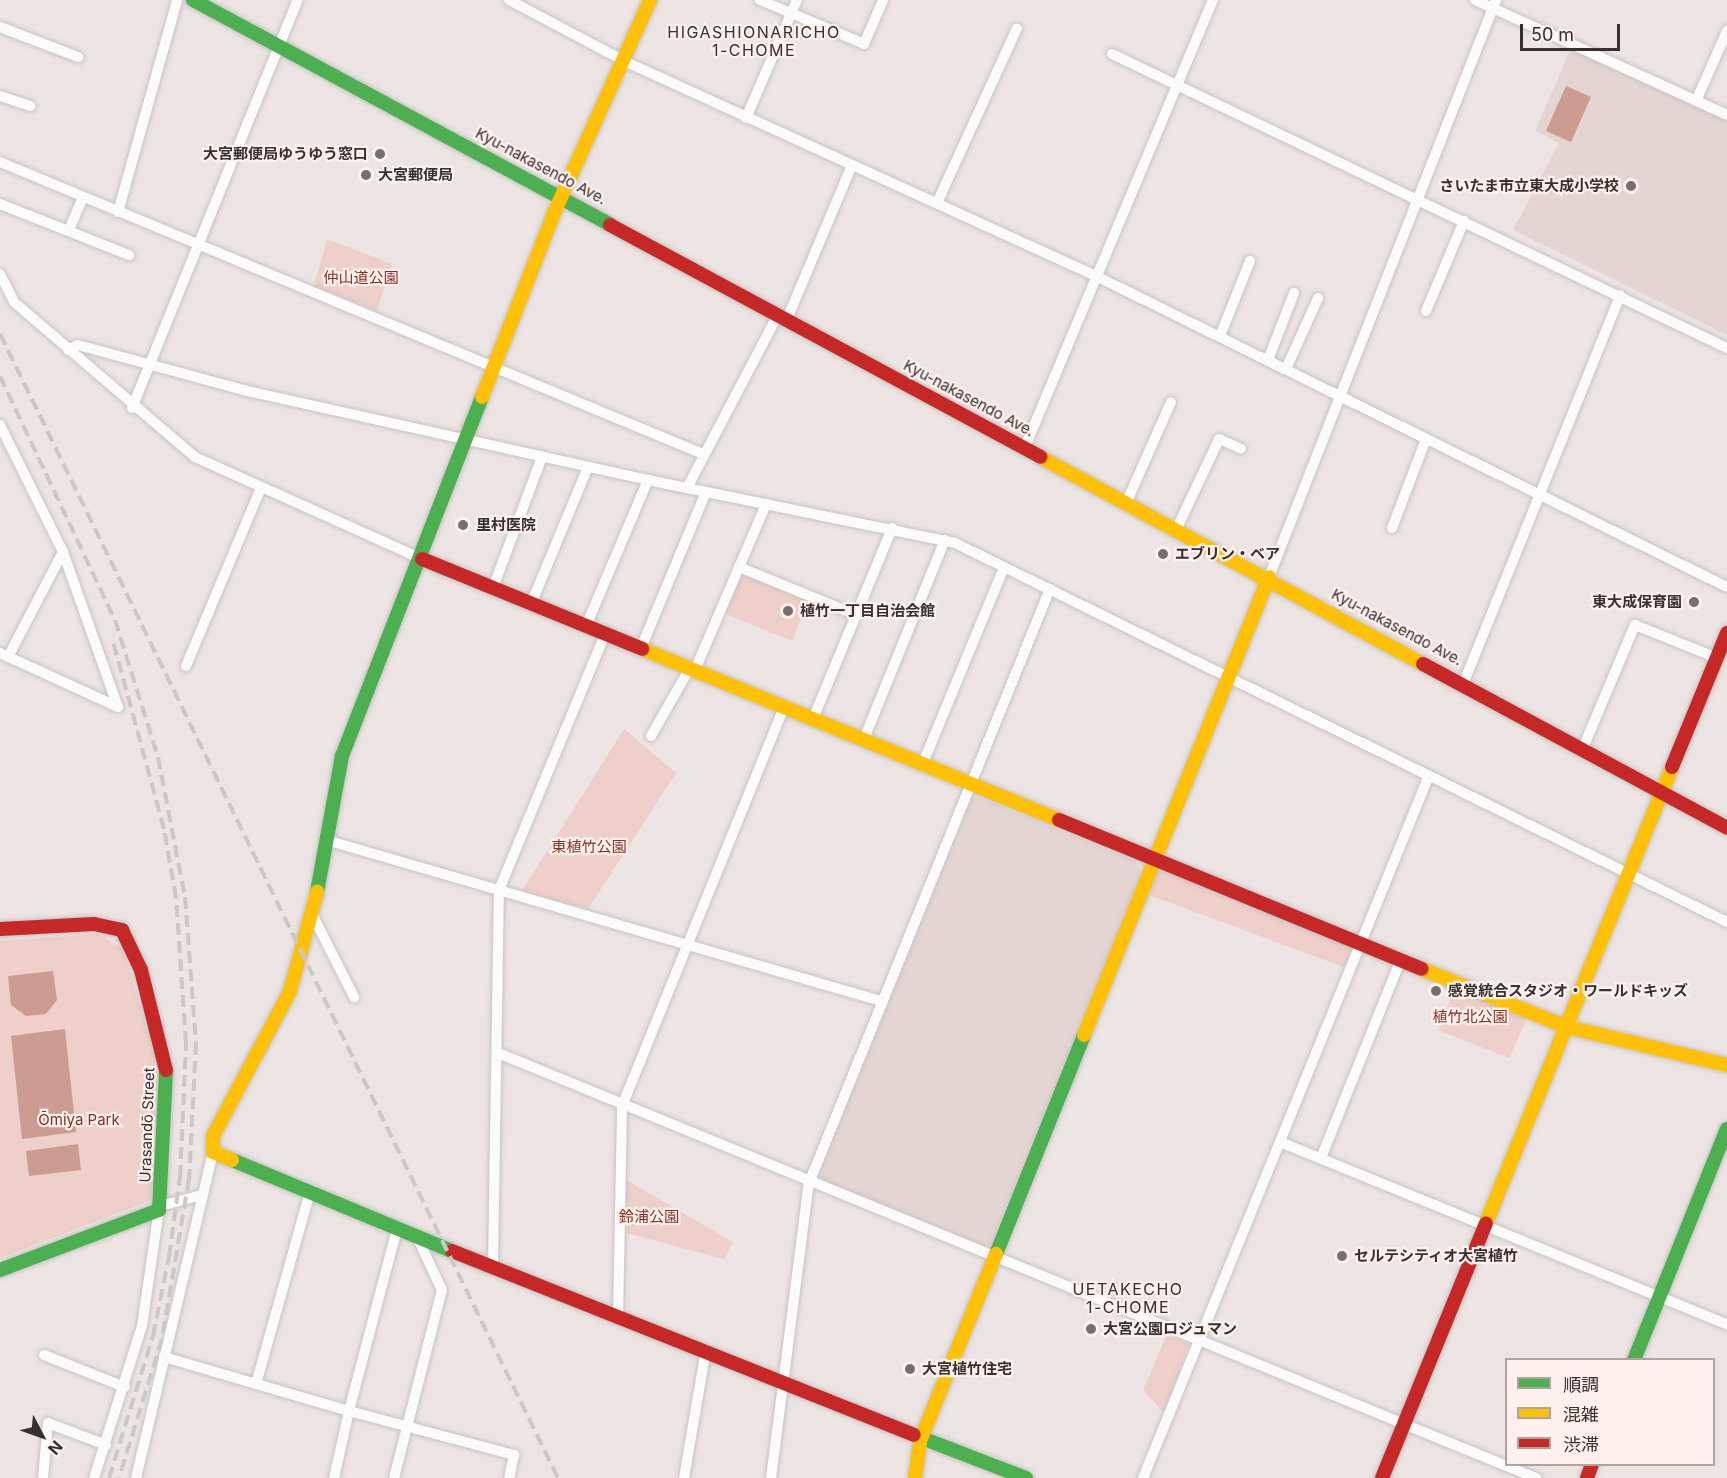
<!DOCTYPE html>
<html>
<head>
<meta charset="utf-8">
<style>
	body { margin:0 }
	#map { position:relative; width:1727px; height:1478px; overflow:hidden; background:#ece5e4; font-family:Inter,"Noto Sans JP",sans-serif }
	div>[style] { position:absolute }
	.built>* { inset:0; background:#e4d5d2 }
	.green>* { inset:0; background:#eecfc9 }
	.water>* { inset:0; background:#cc9c91 }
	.roads { filter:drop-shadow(0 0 2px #c8c3c2) drop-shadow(0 0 2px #c8c3c2) }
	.street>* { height:10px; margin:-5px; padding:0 5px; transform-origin:5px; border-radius:5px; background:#fcfbfb }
	.fast>* { height:14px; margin:-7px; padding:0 7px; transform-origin:7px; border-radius:7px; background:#4caf50 }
	.slow>* { height:14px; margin:-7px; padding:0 7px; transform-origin:7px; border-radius:7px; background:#ffc107 }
	.jam>* { height:14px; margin:-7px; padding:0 7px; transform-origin:7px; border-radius:7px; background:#c62828 }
	.rail>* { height:4px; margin-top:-2px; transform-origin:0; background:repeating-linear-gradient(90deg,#cbc9c8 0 12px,transparent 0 18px) }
	.dots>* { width:16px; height:16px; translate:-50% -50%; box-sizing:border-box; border:3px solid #fef0ed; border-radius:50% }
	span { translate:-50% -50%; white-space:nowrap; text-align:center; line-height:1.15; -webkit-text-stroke:4.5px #fef0ed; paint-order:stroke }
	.poi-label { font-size:15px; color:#36302f; font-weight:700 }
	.right { translate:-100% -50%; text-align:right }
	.left { translate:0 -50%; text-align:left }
	.street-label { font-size:15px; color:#36302f }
	.park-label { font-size:15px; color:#843123 }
	.neighbourhood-label { font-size:16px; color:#36302f; letter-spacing:1.5px }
	.legend { position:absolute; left:1505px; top:1358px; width:210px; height:108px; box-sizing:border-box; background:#fef0ed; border:2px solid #aea3a1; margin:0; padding:8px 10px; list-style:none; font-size:18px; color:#36302f }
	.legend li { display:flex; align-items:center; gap:12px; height:30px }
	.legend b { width:30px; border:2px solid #aea3a1 }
	.north { position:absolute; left:12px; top:1406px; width:60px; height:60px; -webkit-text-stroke:4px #fef0ed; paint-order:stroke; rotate:131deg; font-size:16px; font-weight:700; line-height:24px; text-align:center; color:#36302f }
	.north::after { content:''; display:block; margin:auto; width:21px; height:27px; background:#36302f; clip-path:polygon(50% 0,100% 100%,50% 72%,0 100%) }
	.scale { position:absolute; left:1520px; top:24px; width:100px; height:27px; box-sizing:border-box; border:3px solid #36302f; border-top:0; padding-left:8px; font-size:18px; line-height:21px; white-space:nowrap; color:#36302f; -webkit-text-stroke:4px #fef0ed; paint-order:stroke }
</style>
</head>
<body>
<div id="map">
	<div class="built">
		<i style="clip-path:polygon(1571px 48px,1727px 121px,1727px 335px,1513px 230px,1559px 143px,1535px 131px)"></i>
		<i style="clip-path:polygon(978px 797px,1136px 861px,1141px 873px,991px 1244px,983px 1246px,821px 1180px,819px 1174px,972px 798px)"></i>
	</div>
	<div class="green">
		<i style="clip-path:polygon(327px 239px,392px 264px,377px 311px,314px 286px)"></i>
		<i style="clip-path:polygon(742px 571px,809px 598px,792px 641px,724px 613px)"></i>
		<i style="clip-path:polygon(624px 729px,676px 773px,588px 909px,522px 891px)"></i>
		<i style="clip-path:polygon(1160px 866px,1355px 945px,1344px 967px,1149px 895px)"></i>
		<i style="clip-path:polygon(98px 934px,123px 949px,155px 1056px,159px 1110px,152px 1200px,0 1258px,0 941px)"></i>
		<i style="clip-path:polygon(1456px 985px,1528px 1016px,1509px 1058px,1438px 1030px)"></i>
		<i style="clip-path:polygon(626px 1180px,733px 1242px,724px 1259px,627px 1233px)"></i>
		<i style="clip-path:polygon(1167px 1335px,1189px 1344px,1164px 1413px,1143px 1390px)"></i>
	</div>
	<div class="water">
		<i style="clip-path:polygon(1566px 86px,1591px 97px,1571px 142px,1546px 131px)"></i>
		<i style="clip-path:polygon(53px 971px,57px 1000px,46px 1014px,26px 1016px,11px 1005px,8px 976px)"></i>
		<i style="clip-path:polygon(65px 1029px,76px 1132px,22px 1139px,11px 1036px)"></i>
		<i style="clip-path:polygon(78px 1144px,81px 1170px,29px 1176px,26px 1151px)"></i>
	</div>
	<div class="roads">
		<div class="street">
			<i style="left:509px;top:0;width:130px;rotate:27.9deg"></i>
			<i style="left:624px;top:61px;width:519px;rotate:24.49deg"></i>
			<i style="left:1096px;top:276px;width:703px;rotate:26.24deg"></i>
			<i style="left:760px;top:0;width:113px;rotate:22.9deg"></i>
			<i style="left:864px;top:44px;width:48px;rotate:-66.6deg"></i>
			<i style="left:1475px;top:0;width:277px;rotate:24.5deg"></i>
			<i style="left:0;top:27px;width:84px;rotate:21deg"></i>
			<i style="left:1112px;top:54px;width:682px;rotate:25.55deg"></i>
			<i style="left:0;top:96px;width:32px;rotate:18deg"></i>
			<i style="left:1696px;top:101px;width:77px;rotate:-66.1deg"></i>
			<i style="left:746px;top:118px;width:129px;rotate:-66.6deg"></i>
			<i style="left:0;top:162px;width:761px;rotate:22.56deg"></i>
			<i style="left:937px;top:203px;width:192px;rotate:-65.4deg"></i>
			<i style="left:0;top:204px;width:139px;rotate:21.6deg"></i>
			<i style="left:118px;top:212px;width:220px;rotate:-74.4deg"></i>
			<i style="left:69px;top:230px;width:36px;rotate:-67deg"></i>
			<i style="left:0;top:274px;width:31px;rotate:63deg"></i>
			<i style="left:14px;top:302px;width:238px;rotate:40.6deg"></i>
			<i style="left:195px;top:457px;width:249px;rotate:24.2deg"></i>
			<i style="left:1426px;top:311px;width:98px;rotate:-67.1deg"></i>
			<i style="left:787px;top:319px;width:167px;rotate:-67.1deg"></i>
			<i style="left:1220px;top:336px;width:81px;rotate:-68.2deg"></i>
			<i style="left:68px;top:350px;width:11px;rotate:-27deg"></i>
			<i style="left:78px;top:345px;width:175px;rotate:15.2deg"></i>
			<i style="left:247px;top:391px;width:411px;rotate:12.5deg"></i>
			<i style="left:1268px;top:360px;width:72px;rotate:-68.8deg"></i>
			<i style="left:1286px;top:369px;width:78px;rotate:-65.7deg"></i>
			<i style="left:132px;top:408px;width:440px;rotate:-67.9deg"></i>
			<i style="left:0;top:425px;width:142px;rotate:63.6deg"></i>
			<i style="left:63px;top:552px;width:164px;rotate:70.5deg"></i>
			<i style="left:1025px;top:447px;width:485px;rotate:-67.2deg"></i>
			<i style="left:687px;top:488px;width:195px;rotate:-62.3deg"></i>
			<i style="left:1127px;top:501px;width:108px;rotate:-66deg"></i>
			<i style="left:1177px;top:528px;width:98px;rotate:-64.7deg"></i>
			<i style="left:1219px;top:439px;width:24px;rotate:24deg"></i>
			<i style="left:1392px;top:528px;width:95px;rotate:-69.1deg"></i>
			<i style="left:739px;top:567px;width:126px;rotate:22.3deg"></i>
			<i style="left:1269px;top:577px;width:620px;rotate:-68.52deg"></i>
			<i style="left:493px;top:588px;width:140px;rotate:-69.5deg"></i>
			<i style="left:531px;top:604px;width:148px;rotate:-67.4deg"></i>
			<i style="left:586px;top:626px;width:159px;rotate:-67deg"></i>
			<i style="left:648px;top:480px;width:313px;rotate:11.6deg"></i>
			<i style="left:955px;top:543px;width:860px;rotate:26.15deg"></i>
			<i style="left:641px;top:648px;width:169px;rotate:-67.4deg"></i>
			<i style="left:0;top:653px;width:130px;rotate:24.6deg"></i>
			<i style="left:8px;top:657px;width:119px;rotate:-62.4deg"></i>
			<i style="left:186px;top:666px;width:191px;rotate:-67.2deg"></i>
			<i style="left:695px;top:670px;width:181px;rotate:-66.8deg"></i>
			<i style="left:1464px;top:682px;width:417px;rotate:-68deg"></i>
			<i style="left:813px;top:719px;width:207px;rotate:-67.5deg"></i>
			<i style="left:651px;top:736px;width:78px;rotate:-60.2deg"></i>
			<i style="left:864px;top:739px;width:215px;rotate:-67.9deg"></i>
			<i style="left:1583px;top:748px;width:134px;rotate:-67.1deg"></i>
			<i style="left:1635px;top:625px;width:88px;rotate:21.9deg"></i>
			<i style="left:923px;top:763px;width:212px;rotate:-67.5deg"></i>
			<i style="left:326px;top:840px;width:578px;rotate:16.18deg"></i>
			<i style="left:314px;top:918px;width:89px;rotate:63.1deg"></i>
			<i style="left:498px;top:1053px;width:1122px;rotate:22.27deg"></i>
			<i style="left:1280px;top:1142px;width:483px;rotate:22.2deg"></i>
			<i style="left:1321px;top:1158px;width:214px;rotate:-68.1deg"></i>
			<i style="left:160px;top:1206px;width:43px;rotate:-14.7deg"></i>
			<i style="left:397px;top:1229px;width:188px;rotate:104.8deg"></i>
			<i style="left:349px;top:1411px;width:171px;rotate:14.9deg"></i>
			<i style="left:514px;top:1455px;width:24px;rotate:102deg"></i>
			<i style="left:493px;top:1266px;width:376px;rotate:-89.1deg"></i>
			<i style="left:499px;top:890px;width:277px;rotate:-67.5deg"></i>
			<i style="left:618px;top:1318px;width:212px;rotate:-88.9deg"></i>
			<i style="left:622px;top:1106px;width:431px;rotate:-67.9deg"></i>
			<i style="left:44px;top:1355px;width:87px;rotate:21.6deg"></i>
			<i style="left:164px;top:1357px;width:193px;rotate:16.3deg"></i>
			<i style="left:349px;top:1411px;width:69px;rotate:102.6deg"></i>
			<i style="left:256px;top:1384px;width:199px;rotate:-74.3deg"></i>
			<i style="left:43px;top:1478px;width:55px;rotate:-84.8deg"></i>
			<i style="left:48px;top:1423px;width:62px;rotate:20.8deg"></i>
			<i style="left:94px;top:1478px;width:159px;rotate:-72.5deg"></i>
			<i style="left:142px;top:1326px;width:117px;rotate:-81.7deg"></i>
			<i style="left:136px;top:1478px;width:335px;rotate:-76.7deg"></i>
			<i style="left:394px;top:1478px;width:194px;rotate:-75.7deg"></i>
			<i style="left:442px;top:1290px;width:56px;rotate:-115.2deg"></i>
			<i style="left:684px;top:1478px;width:125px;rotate:-80.3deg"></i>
			<i style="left:771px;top:1478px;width:297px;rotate:-82.7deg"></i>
			<i style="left:809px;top:1183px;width:641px;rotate:-67.92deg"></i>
			<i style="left:1143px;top:1478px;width:756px;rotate:-67.85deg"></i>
		</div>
		<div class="fast">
			<i style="left:193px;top:0;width:474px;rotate:28.3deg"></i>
			<i style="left:317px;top:892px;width:138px;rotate:-79.6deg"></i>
			<i style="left:342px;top:756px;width:385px;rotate:-68.7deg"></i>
			<i style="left:232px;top:1160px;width:238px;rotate:22.5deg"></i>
			<i style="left:996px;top:1254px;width:236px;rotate:-68.1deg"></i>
			<i style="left:0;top:1270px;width:170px;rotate:-20.7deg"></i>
			<i style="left:159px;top:1210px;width:140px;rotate:-87.1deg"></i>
			<i style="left:1634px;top:1360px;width:249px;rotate:-68.1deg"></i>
			<i style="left:914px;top:1435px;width:120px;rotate:21deg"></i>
		</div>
		<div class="slow">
			<i style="left:482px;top:397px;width:198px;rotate:-68.6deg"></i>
			<i style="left:554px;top:213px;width:234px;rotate:-65.7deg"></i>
			<i style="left:1040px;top:457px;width:435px;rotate:28.4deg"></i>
			<i style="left:642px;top:649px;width:451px;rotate:22.3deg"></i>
			<i style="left:1422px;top:969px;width:156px;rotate:21.8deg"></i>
			<i style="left:1567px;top:1027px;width:164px;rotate:13.4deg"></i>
			<i style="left:1084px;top:1035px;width:494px;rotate:-68deg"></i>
			<i style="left:232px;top:1160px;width:21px;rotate:-157deg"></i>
			<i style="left:213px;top:1152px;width:16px;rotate:-90deg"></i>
			<i style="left:213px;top:1136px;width:164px;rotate:-62deg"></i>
			<i style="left:290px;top:991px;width:103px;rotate:-74.7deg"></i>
			<i style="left:1486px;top:1223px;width:492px;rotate:-67.8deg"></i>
			<i style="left:915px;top:1478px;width:37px;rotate:-82deg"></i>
			<i style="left:920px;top:1441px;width:202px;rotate:-67.9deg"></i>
		</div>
		<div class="jam">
			<i style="left:610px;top:225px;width:489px;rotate:28.3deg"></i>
			<i style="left:422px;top:559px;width:238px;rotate:22.2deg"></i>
			<i style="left:1423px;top:664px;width:345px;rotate:28.3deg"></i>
			<i style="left:1672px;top:767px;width:145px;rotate:-67.7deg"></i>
			<i style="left:1059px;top:820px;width:392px;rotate:22.3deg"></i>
			<i style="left:0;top:929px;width:94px;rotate:-3deg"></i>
			<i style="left:94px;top:924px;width:29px;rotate:12deg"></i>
			<i style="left:122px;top:930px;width:44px;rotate:64.6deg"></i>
			<i style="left:141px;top:970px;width:103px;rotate:76deg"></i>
			<i style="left:452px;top:1251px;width:497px;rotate:21.7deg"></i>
			<i style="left:1382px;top:1478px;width:275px;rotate:-67.8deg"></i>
			<i style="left:1587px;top:1478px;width:15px;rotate:-70deg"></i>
		</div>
	</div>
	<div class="rail">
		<i style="left:0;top:334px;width:1273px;rotate:64deg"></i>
		<i style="left:0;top:376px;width:270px;rotate:64.8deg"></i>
		<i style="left:115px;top:620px;width:144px;rotate:72.6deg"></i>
		<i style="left:158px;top:757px;width:143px;rotate:79.1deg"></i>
		<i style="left:185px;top:897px;width:146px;rotate:85.7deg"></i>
		<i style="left:196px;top:1043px;width:136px;rotate:92.9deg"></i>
		<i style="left:189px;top:1179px;width:162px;rotate:99.6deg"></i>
		<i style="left:162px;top:1339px;width:145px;rotate:107.2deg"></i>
		<i style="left:109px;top:1478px;width:149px;rotate:-72.8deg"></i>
		<i style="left:153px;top:1336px;width:81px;rotate:-78.6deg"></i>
		<i style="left:169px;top:1257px;width:81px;rotate:-82.2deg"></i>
		<i style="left:180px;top:1177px;width:134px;rotate:-87.4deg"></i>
		<i style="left:186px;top:1043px;width:145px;rotate:-93.9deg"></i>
		<i style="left:176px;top:898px;width:70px;rotate:-99.9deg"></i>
		<i style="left:164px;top:829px;width:198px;rotate:-105.2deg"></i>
	</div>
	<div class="dots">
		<i style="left:380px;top:154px;background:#766f6e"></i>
		<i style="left:366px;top:175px;background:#766f6e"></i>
		<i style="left:1631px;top:186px;background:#766f6e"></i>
		<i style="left:463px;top:525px;background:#766f6e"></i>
		<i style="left:1163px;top:554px;background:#766f6e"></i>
		<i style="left:1694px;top:602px;background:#766f6e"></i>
		<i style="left:788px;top:611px;background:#766f6e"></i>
		<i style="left:1436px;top:991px;background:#766f6e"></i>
		<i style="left:1342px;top:1256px;background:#766f6e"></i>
		<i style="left:1091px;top:1329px;background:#766f6e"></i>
		<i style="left:910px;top:1369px;background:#766f6e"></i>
	</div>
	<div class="poi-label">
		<span class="right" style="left:368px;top:154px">大宮郵便局ゆうゆう窓口</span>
		<span class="left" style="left:378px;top:175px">大宮郵便局</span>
		<span class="right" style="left:1619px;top:186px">さいたま市立東大成小学校</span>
		<span class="left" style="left:476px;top:525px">里村医院</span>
		<span class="left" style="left:1175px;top:554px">エブリン・ベア</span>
		<span class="right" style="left:1682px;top:602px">東大成保育園</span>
		<span class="left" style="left:800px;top:611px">植竹一丁目自治会館</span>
		<span class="left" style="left:1448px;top:991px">感覚統合スタジオ・ワールドキッズ</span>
		<span class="left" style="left:1354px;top:1256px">セルテシティオ大宮植竹</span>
		<span class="left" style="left:1103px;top:1329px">大宮公園ロジュマン</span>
		<span class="left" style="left:922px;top:1369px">大宮植竹住宅</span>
	</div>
	<div class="street-label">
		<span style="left:541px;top:166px;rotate:28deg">Kyu-nakasendo Ave.</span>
		<span style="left:969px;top:398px;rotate:28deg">Kyu-nakasendo Ave.</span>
		<span style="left:1397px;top:627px;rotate:28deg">Kyu-nakasendo Ave.</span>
		<span style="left:147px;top:1125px;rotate:-88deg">Urasandō Street</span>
	</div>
	<div class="park-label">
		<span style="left:361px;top:278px">仲山道公園</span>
		<span style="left:589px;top:847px">東植竹公園</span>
		<span style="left:1470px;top:1017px">植竹北公園</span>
		<span style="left:79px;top:1120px">Ōmiya Park</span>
		<span style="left:649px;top:1217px">鈴浦公園</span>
	</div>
	<div class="neighbourhood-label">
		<span style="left:754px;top:41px">HIGASHIONARICHO<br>1-CHOME</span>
		<span style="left:1128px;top:1298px">UETAKECHO<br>1-CHOME</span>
	</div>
	<ul class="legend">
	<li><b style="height:8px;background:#4caf50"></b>順調</li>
	<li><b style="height:8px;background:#ffc107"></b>混雑</li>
	<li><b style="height:8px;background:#c62828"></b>渋滞</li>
	</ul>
	<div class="north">N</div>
	<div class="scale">50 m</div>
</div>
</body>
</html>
